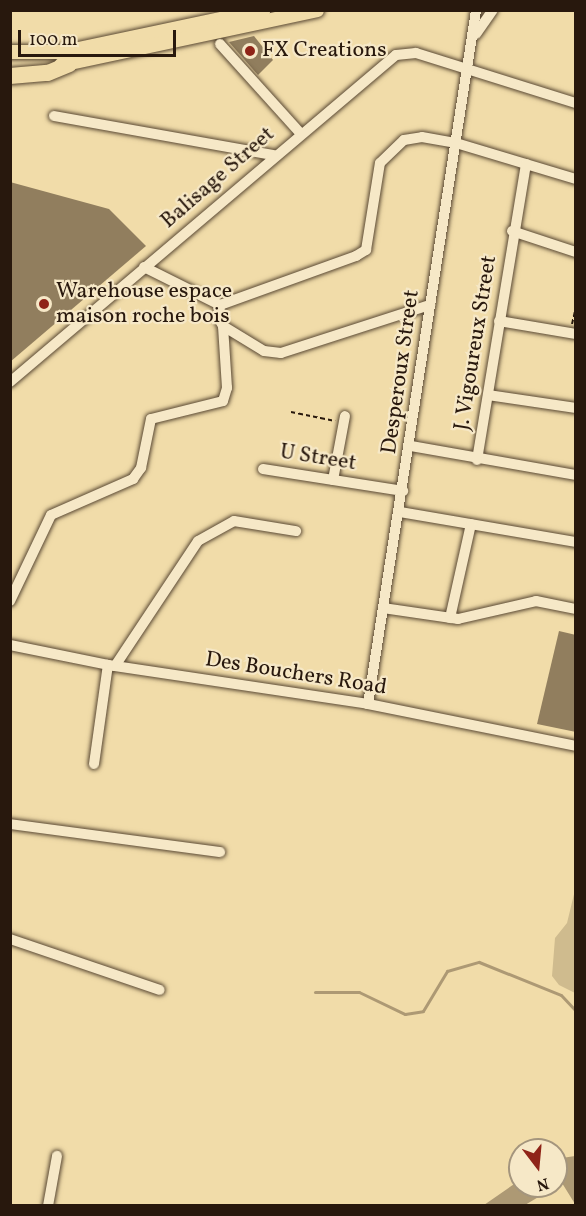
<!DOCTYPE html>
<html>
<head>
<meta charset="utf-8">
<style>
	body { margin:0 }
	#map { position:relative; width:586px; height:1216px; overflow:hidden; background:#f1dca9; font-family:Vollkorn,serif }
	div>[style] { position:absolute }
	.green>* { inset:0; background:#cfbb8e }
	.water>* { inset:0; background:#ad9974 }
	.stream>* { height:3px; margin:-1.5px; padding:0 1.5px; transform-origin:1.5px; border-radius:1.5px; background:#ad9974 }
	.building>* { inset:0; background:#917e5e }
	.path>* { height:2px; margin-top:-1px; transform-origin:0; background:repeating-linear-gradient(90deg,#28180d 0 4.5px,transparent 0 7.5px) }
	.roads { filter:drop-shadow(0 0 2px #5a4934) drop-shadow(0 0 2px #5a4934) }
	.minor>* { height:10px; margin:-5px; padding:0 5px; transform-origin:5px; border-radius:5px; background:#f6e8c7 }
	.major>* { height:14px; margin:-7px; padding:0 7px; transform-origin:7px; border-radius:7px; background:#f1dca9 }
	.highway>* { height:16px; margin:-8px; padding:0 8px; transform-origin:8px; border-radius:8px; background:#f1dca9 }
	.dots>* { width:16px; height:16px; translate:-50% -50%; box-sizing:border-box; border:3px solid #f6e8c7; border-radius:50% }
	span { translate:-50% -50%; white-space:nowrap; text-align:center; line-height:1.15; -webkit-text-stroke:4.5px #f6e8c7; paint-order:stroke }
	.poi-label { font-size:22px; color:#28180d }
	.left { translate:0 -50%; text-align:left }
	.street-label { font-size:22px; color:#28180d }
	.frame { position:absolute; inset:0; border:12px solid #28180d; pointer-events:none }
	.north { position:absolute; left:508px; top:1138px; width:60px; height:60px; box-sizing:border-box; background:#f6e8c7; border:2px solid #a4957d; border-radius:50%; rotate:164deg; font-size:16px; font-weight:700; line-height:24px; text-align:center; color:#28180d }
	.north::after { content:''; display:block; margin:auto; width:21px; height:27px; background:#8f2418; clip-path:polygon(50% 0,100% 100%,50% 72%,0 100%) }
	.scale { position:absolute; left:18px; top:30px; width:158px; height:27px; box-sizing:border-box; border:3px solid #28180d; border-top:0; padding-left:8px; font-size:18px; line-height:21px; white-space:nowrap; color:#28180d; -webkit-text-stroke:4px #f6e8c7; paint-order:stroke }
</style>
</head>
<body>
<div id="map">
	<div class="green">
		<i style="clip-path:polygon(575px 890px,575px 993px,559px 985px,552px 976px,555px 938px,567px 923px)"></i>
	</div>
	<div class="water">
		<i style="clip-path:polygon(575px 1156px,575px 1204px,562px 1183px,525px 1205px,484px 1205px,520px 1180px,520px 1186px,556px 1186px,556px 1168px,562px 1158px)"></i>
	</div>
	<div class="stream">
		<i style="left:315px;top:992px;width:44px"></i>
		<i style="left:359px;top:992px;width:51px;rotate:25.6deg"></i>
		<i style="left:405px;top:1014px;width:18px;rotate:-9deg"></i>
		<i style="left:423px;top:1011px;width:47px;rotate:-59deg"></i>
		<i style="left:447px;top:971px;width:33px;rotate:-16deg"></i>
		<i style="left:479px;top:962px;width:88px;rotate:21.9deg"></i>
		<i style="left:561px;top:995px;width:22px;rotate:47deg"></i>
	</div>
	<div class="building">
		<i style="clip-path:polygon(254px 36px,273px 60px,258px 75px,229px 42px)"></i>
		<i style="clip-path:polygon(10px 182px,109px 209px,146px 246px,10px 362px)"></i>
		<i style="clip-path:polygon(559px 631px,576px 635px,576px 732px,537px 724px)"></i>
	</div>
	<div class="path">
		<i style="left:576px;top:278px;width:28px;rotate:90deg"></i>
		<i style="left:572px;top:324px;width:17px;rotate:-77deg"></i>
		<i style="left:291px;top:412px;width:45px;rotate:11.6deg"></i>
	</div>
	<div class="roads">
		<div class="minor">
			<i style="left:476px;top:34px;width:29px;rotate:-55deg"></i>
			<i style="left:220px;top:44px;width:120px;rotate:48deg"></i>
			<i style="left:54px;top:116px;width:223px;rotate:10.1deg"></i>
			<i style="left:512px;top:231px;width:67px;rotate:18.2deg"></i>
			<i style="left:144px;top:267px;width:85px;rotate:26.6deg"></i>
			<i style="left:220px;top:305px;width:145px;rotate:-19.8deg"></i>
			<i style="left:356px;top:256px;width:12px;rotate:-31deg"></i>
			<i style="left:366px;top:250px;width:88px;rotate:-80.9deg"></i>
			<i style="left:380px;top:163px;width:33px;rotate:-44deg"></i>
			<i style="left:404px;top:140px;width:18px;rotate:-9deg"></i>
			<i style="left:422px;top:137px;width:35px;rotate:10deg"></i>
			<i style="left:456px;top:143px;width:125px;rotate:16.7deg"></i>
			<i style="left:220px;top:305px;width:14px;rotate:94deg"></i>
			<i style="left:219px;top:319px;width:8px;rotate:60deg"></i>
			<i style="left:223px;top:326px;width:48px;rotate:31.4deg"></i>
			<i style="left:264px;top:351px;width:17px;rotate:7deg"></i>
			<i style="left:281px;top:353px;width:157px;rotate:-17.9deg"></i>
			<i style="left:499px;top:321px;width:78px;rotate:9.6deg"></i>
			<i style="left:10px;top:382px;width:506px;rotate:-40.27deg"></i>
			<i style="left:396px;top:55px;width:20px;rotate:-6deg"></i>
			<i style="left:416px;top:53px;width:168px;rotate:17.4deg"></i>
			<i style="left:488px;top:395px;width:89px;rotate:8.4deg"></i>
			<i style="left:411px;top:446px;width:168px;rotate:10deg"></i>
			<i style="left:477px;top:460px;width:300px;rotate:-80.6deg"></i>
			<i style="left:263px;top:469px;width:142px;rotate:8.9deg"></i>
			<i style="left:333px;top:480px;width:65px;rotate:-79.4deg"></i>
			<i style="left:400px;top:512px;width:179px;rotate:9.7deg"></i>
			<i style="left:10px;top:601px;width:95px;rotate:-64.5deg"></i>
			<i style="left:51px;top:515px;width:90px;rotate:-23.7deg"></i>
			<i style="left:133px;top:479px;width:14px;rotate:-54deg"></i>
			<i style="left:141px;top:468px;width:50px;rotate:-78.5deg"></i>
			<i style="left:151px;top:419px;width:74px;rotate:-14deg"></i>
			<i style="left:223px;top:401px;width:14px;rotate:-73deg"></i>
			<i style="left:227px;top:388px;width:62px;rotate:-93.7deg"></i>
			<i style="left:383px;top:608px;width:76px;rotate:8.3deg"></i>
			<i style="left:458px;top:619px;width:80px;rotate:-13deg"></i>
			<i style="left:536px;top:601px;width:41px;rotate:11.3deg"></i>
			<i style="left:450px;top:618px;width:96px;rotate:-77.4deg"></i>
			<i style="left:10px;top:645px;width:100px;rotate:11.5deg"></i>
			<i style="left:108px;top:665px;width:263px;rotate:8.5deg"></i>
			<i style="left:368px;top:704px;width:212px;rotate:11.4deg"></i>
			<i style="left:115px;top:666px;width:150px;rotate:-56.4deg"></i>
			<i style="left:198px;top:541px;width:41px;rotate:-29.1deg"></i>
			<i style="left:234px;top:521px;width:63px;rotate:9.2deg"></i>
			<i style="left:368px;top:704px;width:702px;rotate:-81.15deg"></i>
			<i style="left:94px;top:764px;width:100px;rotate:-82deg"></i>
			<i style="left:10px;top:824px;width:212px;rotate:7.6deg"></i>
			<i style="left:10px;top:939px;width:158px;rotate:18.8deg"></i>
			<i style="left:48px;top:1206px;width:51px;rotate:-79.8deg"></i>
		</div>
		<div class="major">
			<i style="left:10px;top:52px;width:54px"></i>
			<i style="left:64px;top:52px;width:204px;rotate:-11.9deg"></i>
			<i style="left:61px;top:65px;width:262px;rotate:-12.1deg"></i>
		</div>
		<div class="highway">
			<i style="left:10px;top:76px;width:38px;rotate:-5deg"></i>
			<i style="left:48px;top:73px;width:23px;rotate:-23deg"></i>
		</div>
	</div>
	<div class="dots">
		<i style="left:250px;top:51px;background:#8f2418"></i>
		<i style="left:44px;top:304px;background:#8f2418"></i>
	</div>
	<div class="poi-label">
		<span class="left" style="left:262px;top:51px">FX Creations</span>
		<span class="left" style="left:56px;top:304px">Warehouse espace<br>maison roche bois</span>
	</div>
	<div class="street-label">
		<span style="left:218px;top:178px;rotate:-41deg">Balisage Street</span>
		<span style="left:476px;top:343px;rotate:-81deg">J. Vigoureux Street</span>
		<span style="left:401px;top:372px;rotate:-82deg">Desperoux Street</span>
		<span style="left:318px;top:458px;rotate:9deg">U Street</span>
		<span style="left:296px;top:674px;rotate:9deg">Des Bouchers Road</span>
	</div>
	<div class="frame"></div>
	<div class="north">N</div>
	<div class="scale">100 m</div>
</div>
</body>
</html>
